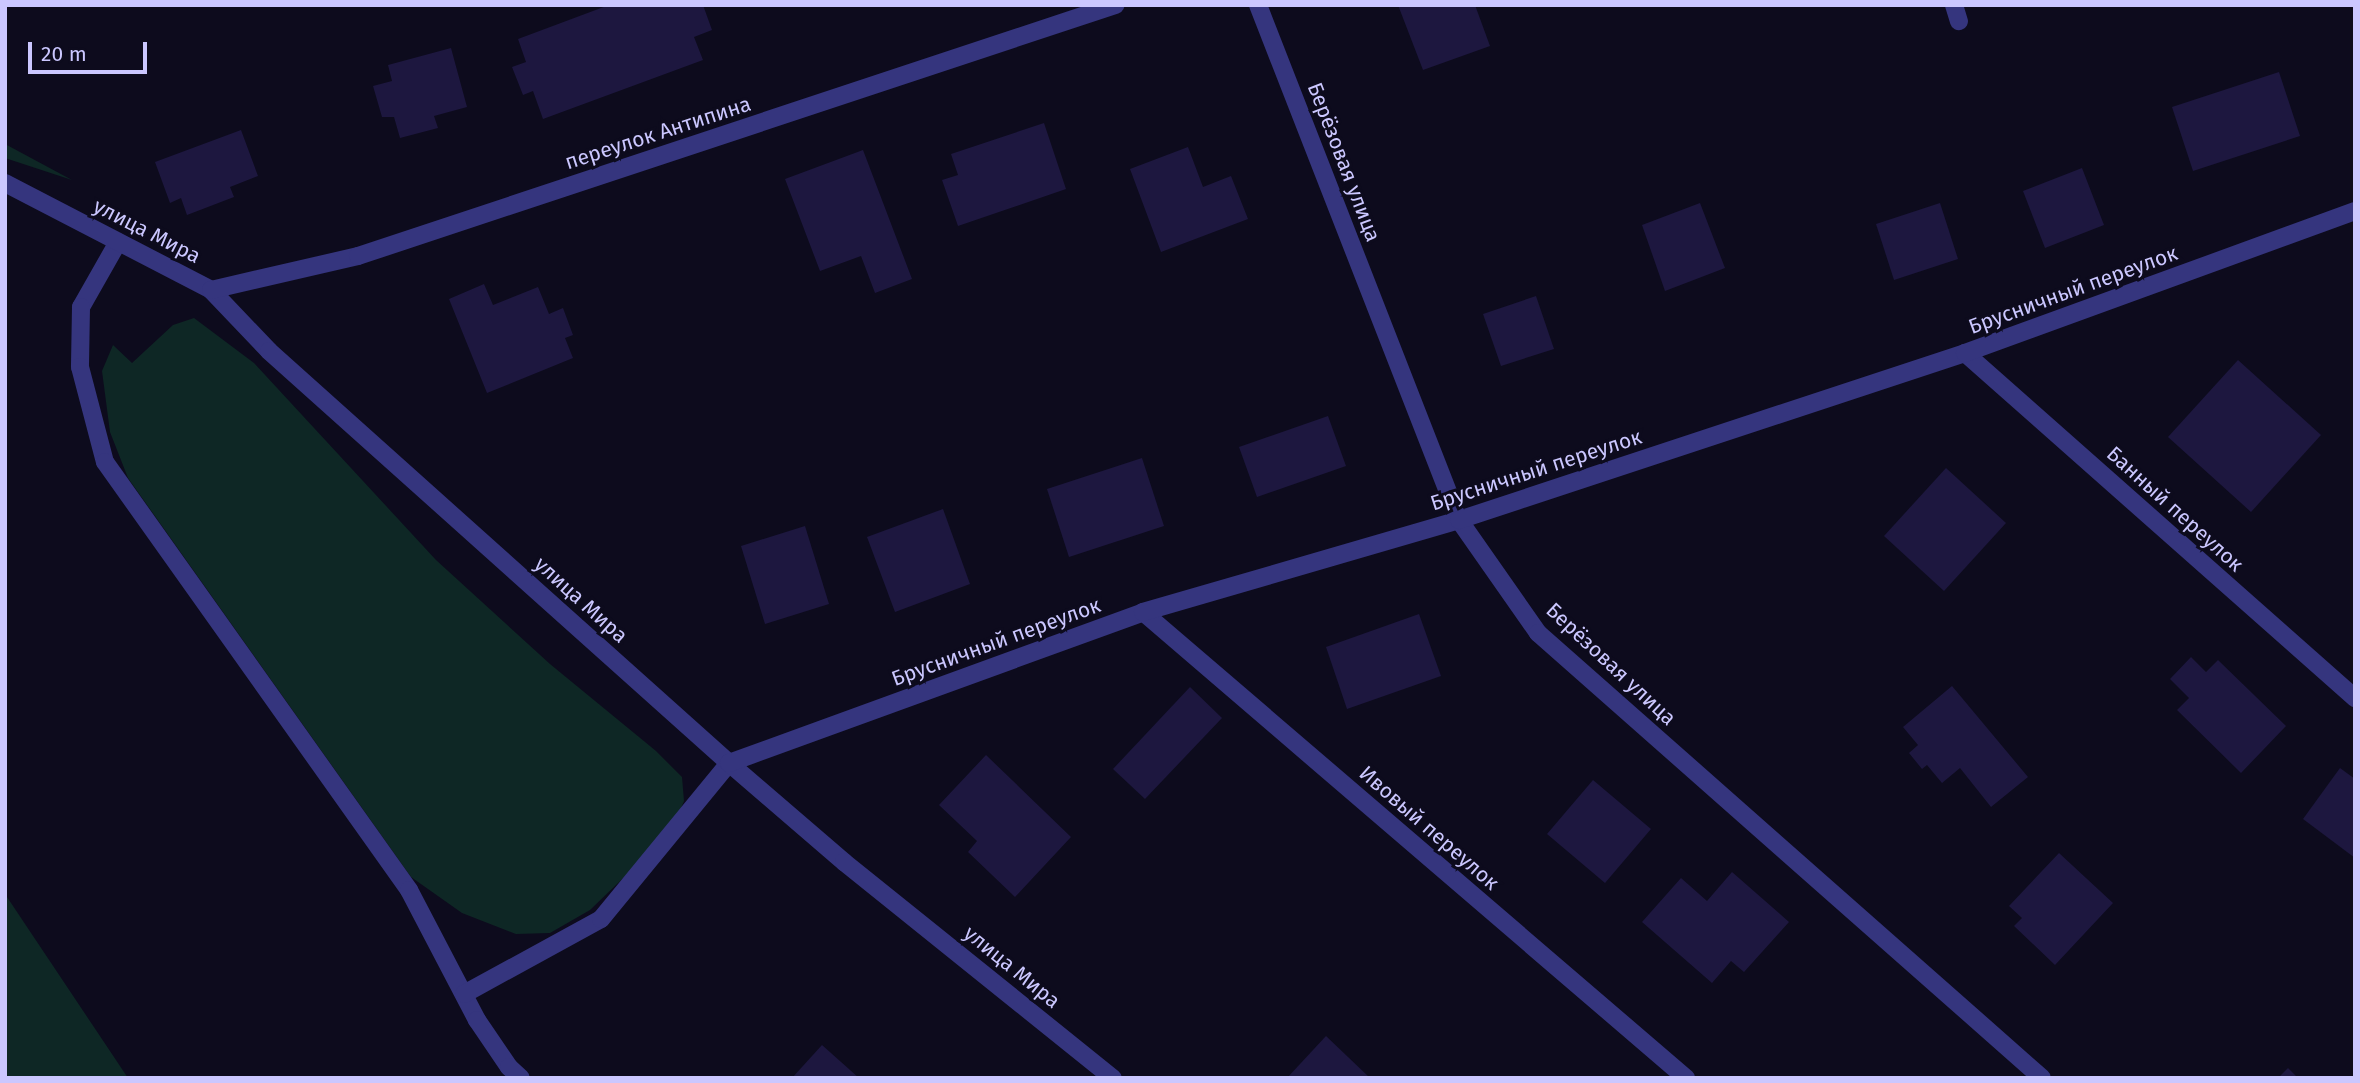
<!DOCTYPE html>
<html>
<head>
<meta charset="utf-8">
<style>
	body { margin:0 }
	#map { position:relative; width:2360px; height:1083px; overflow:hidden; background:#0d0b1d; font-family:"Fira Sans",sans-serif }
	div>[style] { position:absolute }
	.green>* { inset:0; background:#0e2725 }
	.building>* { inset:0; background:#1d173f }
	.service>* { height:18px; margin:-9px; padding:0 9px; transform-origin:9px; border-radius:9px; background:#35357e }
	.minor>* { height:18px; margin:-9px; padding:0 9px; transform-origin:9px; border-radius:9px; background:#35357e }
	span { translate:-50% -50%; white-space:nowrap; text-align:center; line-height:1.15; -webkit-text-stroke:6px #0d0b1d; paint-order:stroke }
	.street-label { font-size:21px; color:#cbc7ff }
	.frame { position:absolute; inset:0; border:7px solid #cbc7ff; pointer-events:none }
	.scale { position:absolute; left:28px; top:42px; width:119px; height:32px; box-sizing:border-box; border:4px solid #cbc7ff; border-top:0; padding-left:9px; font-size:21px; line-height:24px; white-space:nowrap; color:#cbc7ff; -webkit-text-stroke:5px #0d0b1d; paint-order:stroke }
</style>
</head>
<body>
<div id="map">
	<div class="green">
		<i style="clip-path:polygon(5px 144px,72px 180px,5px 158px)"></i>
		<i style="clip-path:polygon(194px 318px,254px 363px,436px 560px,550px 664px,656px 751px,682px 777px,684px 801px,671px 832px,590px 910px,550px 933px,516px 934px,462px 913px,411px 877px,128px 478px,110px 432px,102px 371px,113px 345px,132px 363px,173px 325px)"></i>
		<i style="clip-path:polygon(5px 891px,7px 897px,128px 1078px,5px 1078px)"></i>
	</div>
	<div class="building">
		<i style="clip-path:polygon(609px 5px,703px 5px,712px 30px,694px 37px,703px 60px,543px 119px,533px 91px,523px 95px,512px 67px,526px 62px,518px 39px)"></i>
		<i style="clip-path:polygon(1398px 5px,1475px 5px,1490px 46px,1423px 70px)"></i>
		<i style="clip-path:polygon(451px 48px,467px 107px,434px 116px,438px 128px,400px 138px,394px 117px,382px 117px,373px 86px,392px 81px,388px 65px)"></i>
		<i style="clip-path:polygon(2279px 72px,2300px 136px,2193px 171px,2172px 107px)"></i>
		<i style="clip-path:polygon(1044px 123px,1066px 189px,958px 226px,942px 180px,958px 175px,951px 154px)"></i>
		<i style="clip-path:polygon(241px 130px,258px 176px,230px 187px,234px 197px,187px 215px,181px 198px,170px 203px,155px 162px)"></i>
		<i style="clip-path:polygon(1188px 147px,1203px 187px,1231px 176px,1248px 219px,1161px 252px,1130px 169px)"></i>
		<i style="clip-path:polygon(863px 150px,912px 279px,875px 293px,861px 256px,820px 271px,785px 179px)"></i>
		<i style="clip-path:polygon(2082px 168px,2104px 225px,2045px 248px,2023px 191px)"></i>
		<i style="clip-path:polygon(1700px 203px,1725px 268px,1665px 291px,1642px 225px)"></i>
		<i style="clip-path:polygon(1940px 203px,1958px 259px,1894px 280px,1876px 224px)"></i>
		<i style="clip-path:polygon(484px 284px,493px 305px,538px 287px,549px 314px,563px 308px,573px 335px,565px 338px,573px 358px,487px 393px,449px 299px)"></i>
		<i style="clip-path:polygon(1536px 296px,1554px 349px,1501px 366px,1483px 314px)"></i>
		<i style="clip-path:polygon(2238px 360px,2321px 435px,2251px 512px,2168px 437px)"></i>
		<i style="clip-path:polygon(1328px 416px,1346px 466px,1257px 497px,1239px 447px)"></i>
		<i style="clip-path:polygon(1142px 458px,1164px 526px,1069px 557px,1047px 489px)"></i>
		<i style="clip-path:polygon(1946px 468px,2006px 523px,1944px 591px,1884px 536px)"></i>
		<i style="clip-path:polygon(943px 509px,970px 584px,895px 612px,867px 537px)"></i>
		<i style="clip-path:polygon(805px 526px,829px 604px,765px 624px,741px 546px)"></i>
		<i style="clip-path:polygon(1419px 614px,1441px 676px,1347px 709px,1326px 647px)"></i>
		<i style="clip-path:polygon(2191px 657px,2206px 672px,2218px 660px,2286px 726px,2241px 773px,2177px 710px,2189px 698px,2170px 679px)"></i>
		<i style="clip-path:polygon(1952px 686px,2028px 777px,1991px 807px,1960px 768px,1942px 783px,1927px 765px,1922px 769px,1909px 753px,1918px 745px,1903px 727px)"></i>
		<i style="clip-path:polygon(1190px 687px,1222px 718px,1145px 799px,1113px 769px)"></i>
		<i style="clip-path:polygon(986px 755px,1071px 837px,1015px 897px,968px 852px,977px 841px,939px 805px)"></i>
		<i style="clip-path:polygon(2340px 768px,2355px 779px,2355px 858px,2303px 819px)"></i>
		<i style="clip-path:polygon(1593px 780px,1651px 829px,1605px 883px,1547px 834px)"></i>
		<i style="clip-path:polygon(2059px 853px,2113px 903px,2055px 965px,2014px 926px,2022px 918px,2009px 906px)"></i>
		<i style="clip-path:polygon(1732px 872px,1789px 922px,1744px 972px,1731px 961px,1712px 983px,1642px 922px,1681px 878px,1707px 901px)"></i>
		<i style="clip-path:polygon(1326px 1036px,1370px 1078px,1287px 1078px)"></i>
		<i style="clip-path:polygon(822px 1045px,859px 1078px,792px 1078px)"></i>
		<i style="clip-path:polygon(2288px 1068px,2298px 1078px,2278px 1078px)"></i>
	</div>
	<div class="service">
		<i style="left:1954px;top:5px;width:17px;rotate:73deg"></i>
		<i style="left:118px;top:242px;width:75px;rotate:119.6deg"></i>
		<i style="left:81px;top:307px;width:60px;rotate:91deg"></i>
		<i style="left:80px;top:367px;width:98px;rotate:75.3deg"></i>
		<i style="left:105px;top:462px;width:525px;rotate:54.61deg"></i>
		<i style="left:409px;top:890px;width:147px;rotate:62.4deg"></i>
		<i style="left:477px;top:1020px;width:57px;rotate:55.8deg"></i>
		<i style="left:509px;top:1067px;width:16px;rotate:43deg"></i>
		<i style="left:1965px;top:353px;width:521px;rotate:41.5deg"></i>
		<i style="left:464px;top:994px;width:156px;rotate:-28.7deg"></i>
		<i style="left:601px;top:919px;width:202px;rotate:-50.6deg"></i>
	</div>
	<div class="minor">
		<i style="left:1258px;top:5px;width:553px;rotate:68.68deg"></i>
		<i style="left:1459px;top:520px;width:138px;rotate:55deg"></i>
		<i style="left:1538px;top:633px;width:672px;rotate:41.44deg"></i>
		<i style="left:5px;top:183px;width:232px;rotate:27.4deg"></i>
		<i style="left:211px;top:290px;width:84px;rotate:46.4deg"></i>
		<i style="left:269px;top:351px;width:618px;rotate:41.85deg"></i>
		<i style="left:729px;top:763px;width:152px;rotate:40.7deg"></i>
		<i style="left:844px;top:862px;width:345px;rotate:38.8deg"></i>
		<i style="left:211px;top:290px;width:151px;rotate:-13deg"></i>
		<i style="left:358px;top:256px;width:798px;rotate:-18.34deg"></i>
		<i style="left:1143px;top:612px;width:716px;rotate:40.64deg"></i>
		<i style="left:729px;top:763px;width:441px;rotate:-20deg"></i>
		<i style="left:1143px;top:612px;width:329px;rotate:-16.2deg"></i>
		<i style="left:1459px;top:520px;width:533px;rotate:-18.26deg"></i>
		<i style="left:1965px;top:353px;width:415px;rotate:-20deg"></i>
	</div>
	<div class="street-label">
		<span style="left:658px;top:133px;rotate:-18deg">переулок Антипина</span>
		<span style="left:1344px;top:162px;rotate:69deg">Берёзовая улица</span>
		<span style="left:147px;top:231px;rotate:27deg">улица Мира</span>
		<span style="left:2073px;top:290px;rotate:-20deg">Брусничный переулок</span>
		<span style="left:1536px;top:470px;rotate:-18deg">Брусничный переулок</span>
		<span style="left:2175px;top:509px;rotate:42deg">Банный переулок</span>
		<span style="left:581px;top:600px;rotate:42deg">улица Мира</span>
		<span style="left:996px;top:642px;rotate:-20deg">Брусничный переулок</span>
		<span style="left:1611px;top:664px;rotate:43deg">Берёзовая улица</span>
		<span style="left:1429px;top:828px;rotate:41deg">Ивовый переулок</span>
		<span style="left:1012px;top:967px;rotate:39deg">улица Мира</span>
	</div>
	<div class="frame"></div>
	<div class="scale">20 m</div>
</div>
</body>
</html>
